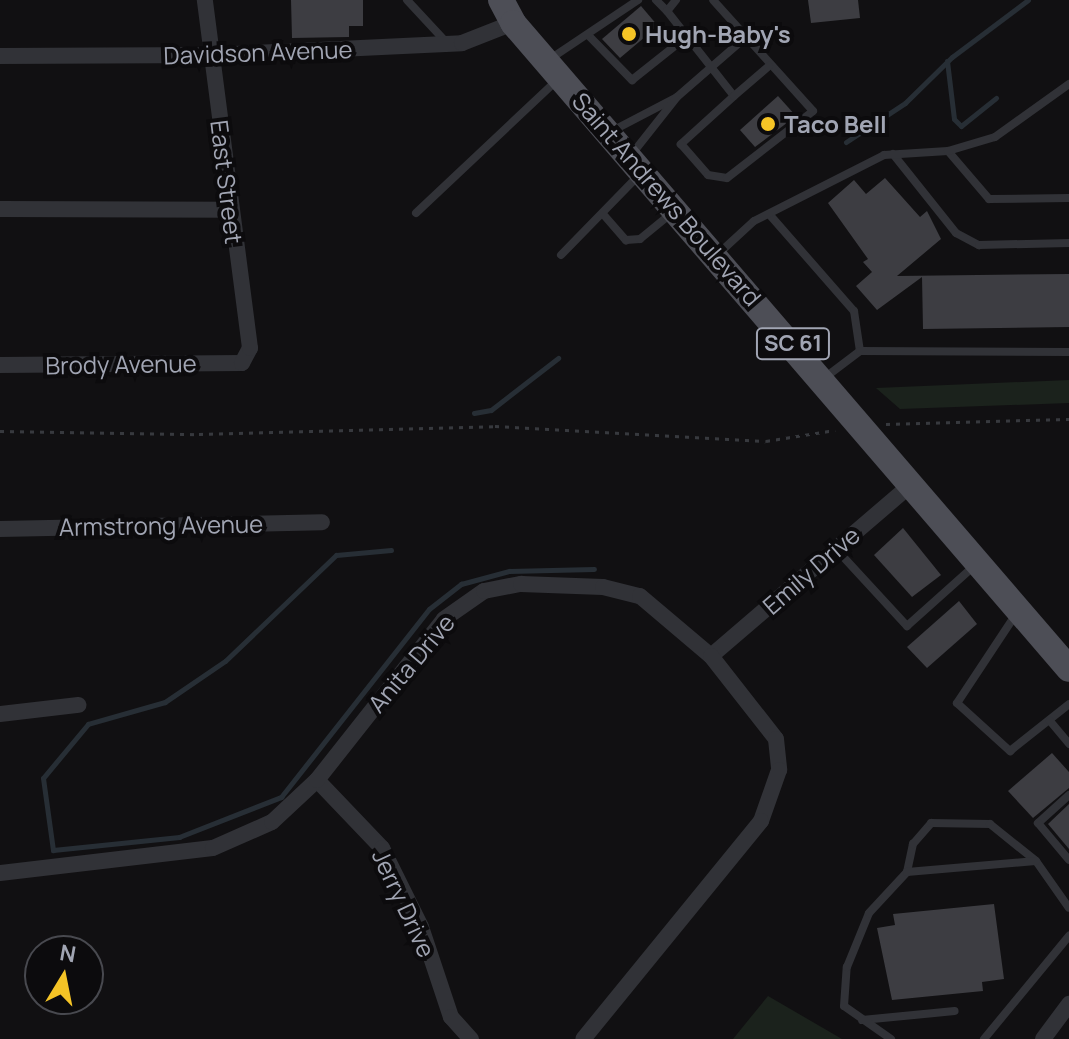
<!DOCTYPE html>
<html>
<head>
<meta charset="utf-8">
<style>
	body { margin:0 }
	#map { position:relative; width:1069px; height:1039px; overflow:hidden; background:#111012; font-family:Manrope,sans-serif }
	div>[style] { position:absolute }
	.green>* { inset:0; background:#1b221c }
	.stream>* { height:5px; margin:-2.5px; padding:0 2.5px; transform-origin:2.5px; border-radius:2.5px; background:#272e35 }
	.building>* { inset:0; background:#3d3d42 }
	.path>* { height:3px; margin-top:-1.5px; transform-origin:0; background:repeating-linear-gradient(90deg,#37393e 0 4px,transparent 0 10px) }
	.service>* { height:8px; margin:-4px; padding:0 4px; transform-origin:4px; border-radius:4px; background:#313237 }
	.minor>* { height:16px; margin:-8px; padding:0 8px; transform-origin:8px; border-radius:8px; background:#313237 }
	.primary>* { height:26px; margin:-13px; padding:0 13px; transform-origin:13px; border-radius:13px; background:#4d4e56 }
	.dots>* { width:22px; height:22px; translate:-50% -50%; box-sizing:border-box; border:4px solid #0c0b0d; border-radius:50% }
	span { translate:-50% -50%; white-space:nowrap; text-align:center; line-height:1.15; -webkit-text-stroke:8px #0c0b0d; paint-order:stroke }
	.shield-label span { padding:2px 6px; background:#0c0b0d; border:2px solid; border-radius:6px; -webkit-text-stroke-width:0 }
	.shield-label { font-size:22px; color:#a1a5b3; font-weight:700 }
	.poi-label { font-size:24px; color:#a1a5b3; font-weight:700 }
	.left { translate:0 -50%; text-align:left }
	.street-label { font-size:24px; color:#a1a5b3 }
	.north { position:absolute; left:24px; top:935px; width:80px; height:80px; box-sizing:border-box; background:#0c0b0d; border:2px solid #48494f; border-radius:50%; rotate:10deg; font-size:22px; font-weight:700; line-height:32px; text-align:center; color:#a1a5b3 }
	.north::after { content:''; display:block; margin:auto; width:28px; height:36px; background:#f5c426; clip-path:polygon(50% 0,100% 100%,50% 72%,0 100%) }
</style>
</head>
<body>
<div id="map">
	<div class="green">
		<i style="clip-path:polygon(1069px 380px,1069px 403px,900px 409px,876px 388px)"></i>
		<i style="clip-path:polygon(768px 996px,842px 1039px,733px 1039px)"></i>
	</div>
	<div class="stream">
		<i style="left:947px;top:61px;width:58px;rotate:83.1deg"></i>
		<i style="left:954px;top:119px;width:10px;rotate:45deg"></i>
		<i style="left:961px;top:126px;width:45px;rotate:-38.7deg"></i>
		<i style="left:846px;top:142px;width:71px;rotate:-33.5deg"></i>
		<i style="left:905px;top:103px;width:66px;rotate:-44.4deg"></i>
		<i style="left:952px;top:57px;width:95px;rotate:-36.9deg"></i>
		<i style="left:474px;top:413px;width:17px;rotate:-10deg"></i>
		<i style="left:491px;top:410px;width:85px;rotate:-37.8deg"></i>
		<i style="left:391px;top:550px;width:55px;rotate:174.8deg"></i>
		<i style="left:336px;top:555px;width:153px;rotate:136.3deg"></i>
		<i style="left:225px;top:661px;width:73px;rotate:145.7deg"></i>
		<i style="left:165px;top:702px;width:80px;rotate:164.1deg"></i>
		<i style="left:88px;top:724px;width:70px;rotate:129.8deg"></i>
		<i style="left:43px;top:778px;width:73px;rotate:82.1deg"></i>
		<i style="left:53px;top:850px;width:127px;rotate:-5.9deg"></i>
		<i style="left:179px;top:837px;width:110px;rotate:-21.4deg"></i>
		<i style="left:281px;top:797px;width:239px;rotate:-51.8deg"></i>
		<i style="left:429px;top:609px;width:41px;rotate:-38deg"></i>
		<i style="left:461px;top:584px;width:50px;rotate:-15.2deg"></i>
		<i style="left:509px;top:571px;width:85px;rotate:-1.3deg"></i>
	</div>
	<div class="building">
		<i style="clip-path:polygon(291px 0,363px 0,363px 26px,349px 26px,349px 37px,292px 38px)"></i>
		<i style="clip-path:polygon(808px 0,858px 0,860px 18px,811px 23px)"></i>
		<i style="clip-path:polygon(641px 6px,658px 26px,620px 58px,602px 39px)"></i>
		<i style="clip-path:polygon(778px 96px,796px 116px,755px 147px,740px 130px)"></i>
		<i style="clip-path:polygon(885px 178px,920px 217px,927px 211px,941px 239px,897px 276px,1069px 274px,1069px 327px,923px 329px,922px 277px,877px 310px,856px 286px,872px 272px,863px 262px,868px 259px,828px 203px,854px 180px,866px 194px)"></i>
		<i style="clip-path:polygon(903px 528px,941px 575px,912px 597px,874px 555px)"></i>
		<i style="clip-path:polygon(959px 601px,977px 624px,927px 668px,907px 647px)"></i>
		<i style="clip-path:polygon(1052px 753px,1069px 772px,1069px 788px,1033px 818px,1008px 791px)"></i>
		<i style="clip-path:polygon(1069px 804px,1069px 849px,1048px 824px)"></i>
		<i style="clip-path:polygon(994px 904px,1004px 979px,982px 982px,983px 991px,892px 1000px,877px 928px,895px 925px,893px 914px)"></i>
	</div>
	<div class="path">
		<i style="left:886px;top:424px;width:183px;rotate:-1.6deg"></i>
		<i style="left:0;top:431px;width:199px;rotate:0.9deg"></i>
		<i style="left:199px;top:434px;width:296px;rotate:-1.5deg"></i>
		<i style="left:495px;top:426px;width:271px;rotate:3.2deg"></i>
		<i style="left:766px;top:441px;width:70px;rotate:-9.1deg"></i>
	</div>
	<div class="service">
		<i style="left:407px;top:0;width:59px;rotate:47.1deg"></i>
		<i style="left:656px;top:0;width:16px;rotate:45deg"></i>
		<i style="left:676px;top:0;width:14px;rotate:129deg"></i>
		<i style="left:667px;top:11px;width:108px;rotate:51.8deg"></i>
		<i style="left:734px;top:96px;width:72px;rotate:137.8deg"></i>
		<i style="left:681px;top:144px;width:41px;rotate:48.9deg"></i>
		<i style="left:708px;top:175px;width:19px;rotate:9deg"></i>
		<i style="left:727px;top:178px;width:109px;rotate:-37.9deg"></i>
		<i style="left:813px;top:111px;width:149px;rotate:-132deg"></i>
		<i style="left:589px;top:36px;width:62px;rotate:45.7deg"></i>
		<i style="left:632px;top:80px;width:69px;rotate:-38.5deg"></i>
		<i style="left:550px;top:59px;width:106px;rotate:-33.8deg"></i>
		<i style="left:734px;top:96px;width:46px;rotate:-40.6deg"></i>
		<i style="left:677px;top:97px;width:91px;rotate:-41deg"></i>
		<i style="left:612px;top:131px;width:73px;rotate:-27.6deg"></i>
		<i style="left:677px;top:97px;width:73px;rotate:128.3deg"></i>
		<i style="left:948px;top:151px;width:63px;rotate:49.5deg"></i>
		<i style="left:989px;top:199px;width:80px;rotate:-0.7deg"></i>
		<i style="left:893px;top:154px;width:101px;rotate:51.4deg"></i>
		<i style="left:956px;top:233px;width:26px;rotate:28deg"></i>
		<i style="left:979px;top:245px;width:90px;rotate:-1.3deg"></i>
		<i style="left:416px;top:213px;width:192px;rotate:-43.3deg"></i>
		<i style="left:603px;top:214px;width:35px;rotate:49deg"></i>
		<i style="left:626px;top:240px;width:14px;rotate:-4deg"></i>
		<i style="left:640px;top:239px;width:43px;rotate:-39.3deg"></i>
		<i style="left:769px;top:214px;width:129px;rotate:48.8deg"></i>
		<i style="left:854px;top:311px;width:40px;rotate:81.5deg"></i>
		<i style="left:561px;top:255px;width:110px;rotate:-45.7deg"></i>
		<i style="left:717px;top:255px;width:50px;rotate:-42.6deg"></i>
		<i style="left:754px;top:221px;width:146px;rotate:-26.9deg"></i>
		<i style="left:884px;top:155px;width:64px;rotate:-3.6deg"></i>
		<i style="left:948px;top:151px;width:49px;rotate:-16.6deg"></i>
		<i style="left:995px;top:137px;width:91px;rotate:-35.6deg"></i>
		<i style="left:823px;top:379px;width:46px;rotate:-37.1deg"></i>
		<i style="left:860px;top:351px;width:209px;rotate:0.3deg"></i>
		<i style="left:836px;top:549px;width:105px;rotate:47.3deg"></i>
		<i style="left:907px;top:626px;width:90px;rotate:-41.8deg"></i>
		<i style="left:1016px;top:614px;width:107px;rotate:123.5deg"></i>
		<i style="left:957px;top:703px;width:72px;rotate:42.2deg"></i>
		<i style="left:1010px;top:751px;width:75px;rotate:-38.5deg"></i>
		<i style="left:1050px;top:721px;width:30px;rotate:50deg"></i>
		<i style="left:1069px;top:795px;width:42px;rotate:137.9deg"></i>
		<i style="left:1038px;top:823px;width:48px;rotate:50deg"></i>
		<i style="left:907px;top:872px;width:29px;rotate:-78deg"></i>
		<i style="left:913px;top:844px;width:28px;rotate:-49deg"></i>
		<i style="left:931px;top:823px;width:59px;rotate:1deg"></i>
		<i style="left:990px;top:824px;width:59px;rotate:38.8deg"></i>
		<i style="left:1036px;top:861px;width:57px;rotate:54.9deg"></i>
		<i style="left:862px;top:1020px;width:93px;rotate:-5.5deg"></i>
		<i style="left:891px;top:1039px;width:57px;rotate:-144.9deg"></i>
		<i style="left:844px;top:1006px;width:39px;rotate:-86deg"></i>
		<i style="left:847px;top:967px;width:58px;rotate:-67.8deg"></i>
		<i style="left:869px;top:913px;width:56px;rotate:-47.2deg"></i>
		<i style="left:907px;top:872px;width:129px;rotate:-4.9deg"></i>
		<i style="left:984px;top:1039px;width:134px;rotate:-50.5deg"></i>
	</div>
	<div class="minor">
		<i style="left:0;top:56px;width:212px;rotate:-0.3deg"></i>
		<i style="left:212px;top:55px;width:250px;rotate:-2.7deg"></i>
		<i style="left:462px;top:43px;width:55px;rotate:-21.4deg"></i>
		<i style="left:0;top:209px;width:230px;rotate:0.2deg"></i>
		<i style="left:0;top:365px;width:242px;rotate:-0.5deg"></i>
		<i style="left:242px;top:363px;width:17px;rotate:-62deg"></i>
		<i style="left:250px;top:348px;width:351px;rotate:-97.4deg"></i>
		<i style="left:0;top:529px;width:322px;rotate:-1.2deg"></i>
		<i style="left:711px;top:656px;width:265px;rotate:-40.6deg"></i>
		<i style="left:0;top:714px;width:79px;rotate:-6.6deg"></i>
		<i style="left:317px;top:780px;width:94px;rotate:46.3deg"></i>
		<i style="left:382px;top:848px;width:88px;rotate:63.7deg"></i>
		<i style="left:421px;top:927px;width:95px;rotate:71.6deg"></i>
		<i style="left:451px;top:1017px;width:30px;rotate:48deg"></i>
		<i style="left:0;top:873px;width:214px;rotate:-6.7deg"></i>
		<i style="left:213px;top:848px;width:64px;rotate:-23.8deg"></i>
		<i style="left:272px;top:822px;width:62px;rotate:-43deg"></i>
		<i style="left:317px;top:780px;width:205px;rotate:-51.7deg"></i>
		<i style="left:444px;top:619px;width:49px;rotate:-35deg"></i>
		<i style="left:484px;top:591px;width:38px;rotate:-11deg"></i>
		<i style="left:521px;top:584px;width:82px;rotate:2.1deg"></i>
		<i style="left:603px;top:587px;width:38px;rotate:14deg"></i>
		<i style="left:640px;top:596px;width:93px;rotate:40.2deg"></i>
		<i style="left:711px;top:656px;width:105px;rotate:51.9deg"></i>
		<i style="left:776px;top:739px;width:31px;rotate:84deg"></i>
		<i style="left:779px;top:770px;width:54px;rotate:109.4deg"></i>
		<i style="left:761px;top:821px;width:281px;rotate:129.2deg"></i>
		<i style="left:1043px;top:1039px;width:44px;rotate:-53.4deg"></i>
	</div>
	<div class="primary">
		<i style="left:501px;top:0;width:26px;rotate:62deg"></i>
		<i style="left:513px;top:23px;width:852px;rotate:49.28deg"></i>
	</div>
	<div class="dots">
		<i style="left:629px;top:34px;background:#f5c426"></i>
		<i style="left:768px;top:124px;background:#f5c426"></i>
	</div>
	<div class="shield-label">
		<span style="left:793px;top:344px">SC 61</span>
	</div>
	<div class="poi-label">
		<span class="left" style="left:645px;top:34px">Hugh-Baby's</span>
		<span class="left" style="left:784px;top:124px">Taco Bell</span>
	</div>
	<div class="street-label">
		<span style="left:258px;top:52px;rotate:-2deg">Davidson Avenue</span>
		<span style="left:227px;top:182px;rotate:83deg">East Street</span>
		<span style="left:667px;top:199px;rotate:49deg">Saint Andrews Boulevard</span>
		<span style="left:121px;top:364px;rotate:-1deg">Brody Avenue</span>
		<span style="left:161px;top:525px;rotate:-1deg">Armstrong Avenue</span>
		<span style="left:811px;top:570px;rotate:-41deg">Emily Drive</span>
		<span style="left:411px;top:663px;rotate:-50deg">Anita Drive</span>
		<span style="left:404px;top:903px;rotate:65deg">Jerry Drive</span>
	</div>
	<div class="north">N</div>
</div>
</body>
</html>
